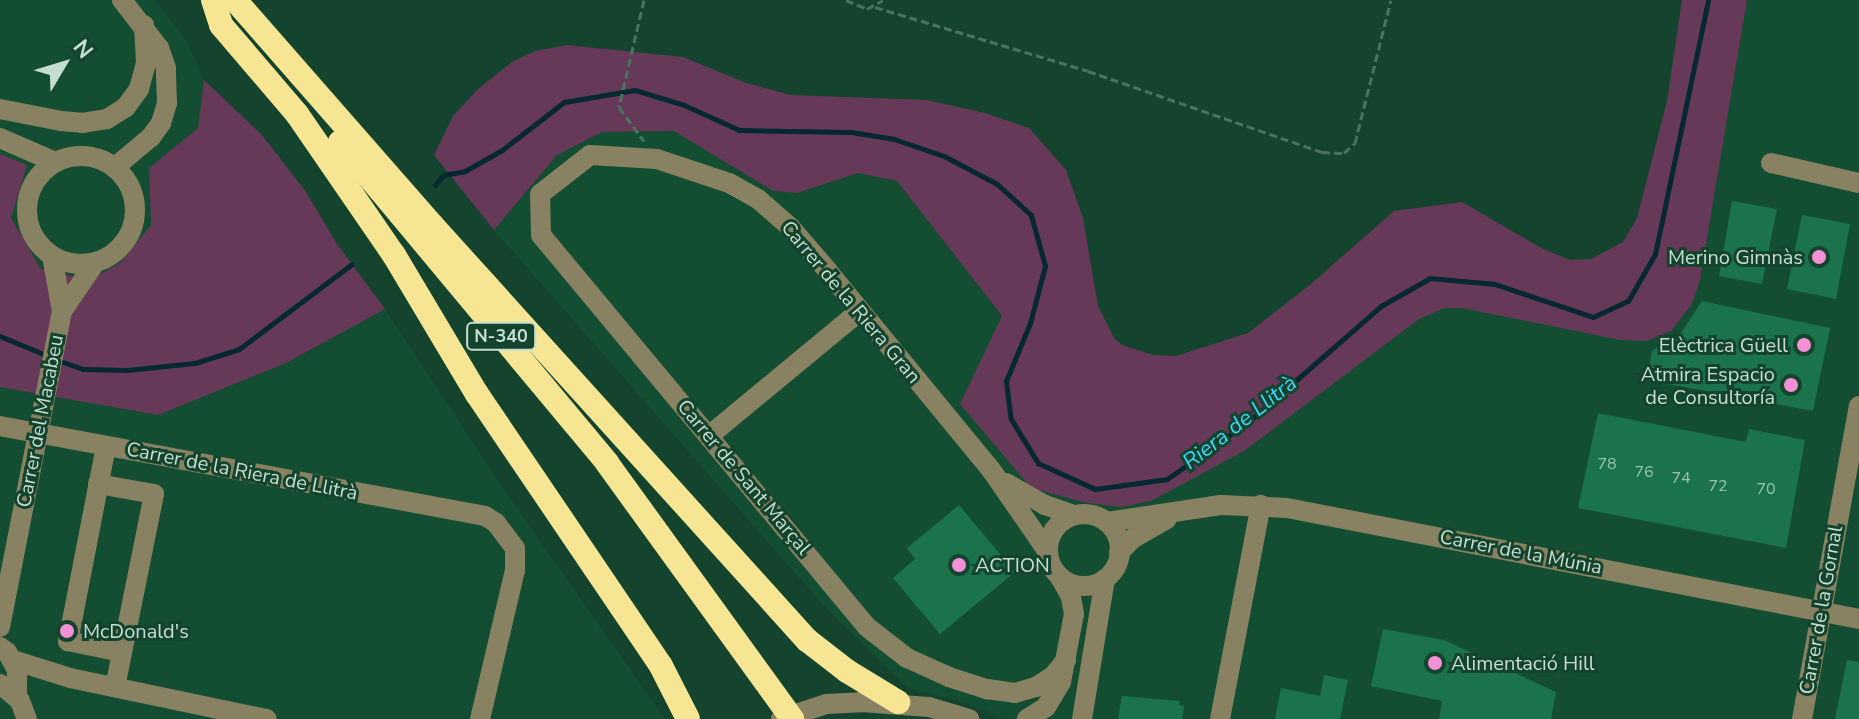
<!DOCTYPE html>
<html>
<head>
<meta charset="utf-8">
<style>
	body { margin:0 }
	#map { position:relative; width:1859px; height:719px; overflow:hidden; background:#14442d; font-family:"Nunito Sans",sans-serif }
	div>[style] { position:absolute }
	.built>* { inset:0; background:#134e32 }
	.green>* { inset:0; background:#663959 }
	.stream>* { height:5px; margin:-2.5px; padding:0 2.5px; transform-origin:2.5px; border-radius:2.5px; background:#062831 }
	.building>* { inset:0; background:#1a734b }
	.path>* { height:3px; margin-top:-1.5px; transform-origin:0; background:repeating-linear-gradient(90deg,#4a735f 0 8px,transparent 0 12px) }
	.minor>* { height:20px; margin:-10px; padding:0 10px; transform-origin:10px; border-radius:10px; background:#888262 }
	.minor>.ring { margin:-10px; padding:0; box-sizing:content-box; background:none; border:20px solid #888262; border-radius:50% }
	.highway>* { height:24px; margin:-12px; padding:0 12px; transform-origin:12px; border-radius:12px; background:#f6e693 }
	.dots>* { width:22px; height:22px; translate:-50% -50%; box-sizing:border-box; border:4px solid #14442d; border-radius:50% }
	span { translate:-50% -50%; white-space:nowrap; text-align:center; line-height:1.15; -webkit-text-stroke:6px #14442d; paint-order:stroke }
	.number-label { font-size:16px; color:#9ac3ae }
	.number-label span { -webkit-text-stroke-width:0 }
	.shield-label span { padding:2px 6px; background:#14442d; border:2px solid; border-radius:6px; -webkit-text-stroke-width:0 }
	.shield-label { font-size:18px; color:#c5decf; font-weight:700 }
	.poi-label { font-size:20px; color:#c5decf }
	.right { translate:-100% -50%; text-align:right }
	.left { translate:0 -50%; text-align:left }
	.street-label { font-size:20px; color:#c5decf }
	.water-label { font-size:22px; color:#3bd6fc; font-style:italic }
	.north { position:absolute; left:24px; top:24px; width:80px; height:80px; -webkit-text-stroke:6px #14442d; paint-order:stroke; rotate:52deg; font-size:22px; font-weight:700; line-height:32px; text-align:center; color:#c5decf }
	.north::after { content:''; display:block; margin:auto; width:28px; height:36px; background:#c5decf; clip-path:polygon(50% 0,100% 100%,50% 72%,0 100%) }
</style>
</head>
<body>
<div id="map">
	<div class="built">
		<i style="clip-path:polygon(0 0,155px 0,186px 40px,204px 80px,198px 128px,149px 168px,151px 225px,121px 262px,91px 280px,41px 269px,11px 218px,27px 166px,0 154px)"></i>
		<i style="clip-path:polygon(1747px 0,1859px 0,1859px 719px,1006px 719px,960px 701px,908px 688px,824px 606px,494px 230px,557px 155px,601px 132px,674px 131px,773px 191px,797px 193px,858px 173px,897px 181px,1002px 317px,960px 404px,1419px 319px,1445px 308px,1692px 304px,1700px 280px)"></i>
		<i style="clip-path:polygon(385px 309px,500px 484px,665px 719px,0 719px,0 387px,158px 415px,286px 363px)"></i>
	</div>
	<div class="green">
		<i style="clip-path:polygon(1682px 0,1747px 0,1700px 280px,1692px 304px,1671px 331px,1647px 341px,1620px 340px,1462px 308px,1445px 308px,1419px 319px,1244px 451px,1151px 501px,1121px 507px,1087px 503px,1031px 488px,960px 404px,1002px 316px,897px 181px,858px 173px,797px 193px,773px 191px,674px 131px,602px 132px,557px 155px,494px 230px,434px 155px,453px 116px,478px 89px,512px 62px,535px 51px,567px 45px,683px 57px,746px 83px,791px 95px,926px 100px,985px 113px,1029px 128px,1066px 170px,1083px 218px,1098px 306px,1114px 338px,1122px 345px,1153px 355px,1176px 356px,1248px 333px,1311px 284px,1394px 211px,1462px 202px,1541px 248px,1570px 260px,1591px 259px,1623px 242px,1637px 218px,1667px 101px)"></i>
		<i style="clip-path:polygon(204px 80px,262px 135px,306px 192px,337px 244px,385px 309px,286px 363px,158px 415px,0 387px,0 154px,27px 165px,11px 218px,41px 269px,91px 280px,121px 262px,151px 225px,149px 168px,198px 128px)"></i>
	</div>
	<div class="stream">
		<i style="left:435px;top:185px;width:13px;rotate:-51deg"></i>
		<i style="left:443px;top:175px;width:22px;rotate:-10deg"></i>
		<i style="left:465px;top:171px;width:43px;rotate:-29.6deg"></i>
		<i style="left:502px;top:150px;width:78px;rotate:-37.7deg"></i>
		<i style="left:564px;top:102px;width:72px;rotate:-9.6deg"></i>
		<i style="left:635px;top:90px;width:51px;rotate:17deg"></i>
		<i style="left:684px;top:105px;width:60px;rotate:24.4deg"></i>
		<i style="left:739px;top:130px;width:112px;rotate:1deg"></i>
		<i style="left:851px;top:132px;width:44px;rotate:9.2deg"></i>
		<i style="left:894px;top:139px;width:53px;rotate:18.8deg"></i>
		<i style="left:944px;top:156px;width:60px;rotate:27.8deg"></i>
		<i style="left:997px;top:184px;width:46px;rotate:42.4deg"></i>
		<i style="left:1031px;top:215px;width:53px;rotate:74.6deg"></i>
		<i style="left:1045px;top:266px;width:59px;rotate:104.7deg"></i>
		<i style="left:1030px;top:323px;width:63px;rotate:112.5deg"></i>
		<i style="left:1006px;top:381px;width:38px;rotate:83deg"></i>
		<i style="left:1011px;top:419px;width:52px;rotate:58.5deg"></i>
		<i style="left:1038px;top:463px;width:63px;rotate:24.5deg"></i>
		<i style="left:1095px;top:489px;width:73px;rotate:-7.9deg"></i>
		<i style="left:1167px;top:479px;width:98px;rotate:-35deg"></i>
		<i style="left:1247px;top:423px;width:178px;rotate:-41.1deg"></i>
		<i style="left:1381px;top:306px;width:56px;rotate:-29.7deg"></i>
		<i style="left:1430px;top:278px;width:65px;rotate:5.3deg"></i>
		<i style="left:1495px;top:284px;width:103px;rotate:18.6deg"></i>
		<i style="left:1593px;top:317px;width:38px;rotate:-25deg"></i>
		<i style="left:1628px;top:301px;width:54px;rotate:-60.1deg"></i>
		<i style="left:1655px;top:254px;width:259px;rotate:-78.2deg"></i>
		<i style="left:0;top:336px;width:52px;rotate:22.6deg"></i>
		<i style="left:57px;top:360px;width:28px;rotate:19deg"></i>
		<i style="left:83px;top:369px;width:44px;rotate:1.3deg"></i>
		<i style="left:127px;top:370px;width:68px;rotate:-5.9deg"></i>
		<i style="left:195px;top:363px;width:46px;rotate:-17.7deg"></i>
		<i style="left:239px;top:349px;width:141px;rotate:-37deg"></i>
	</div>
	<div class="building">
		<i style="clip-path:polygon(1732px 201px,1777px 209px,1762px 284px,1719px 276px)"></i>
		<i style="clip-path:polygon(1802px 215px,1850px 224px,1836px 299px,1787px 289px)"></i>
		<i style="clip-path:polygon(1702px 301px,1830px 328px,1813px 411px,1647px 380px,1652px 351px,1681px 333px)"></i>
		<i style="clip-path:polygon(1598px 413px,1746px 442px,1749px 429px,1805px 440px,1786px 548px,1578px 508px)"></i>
		<i style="clip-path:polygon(959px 505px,1015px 572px,940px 634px,893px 578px,915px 559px,907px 548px)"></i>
		<i style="clip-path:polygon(1383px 629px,1444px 640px,1556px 692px,1551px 719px,1439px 719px,1442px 701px,1371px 686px)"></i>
		<i style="clip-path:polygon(1847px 660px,1859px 662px,1859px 719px,1835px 719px)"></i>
		<i style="clip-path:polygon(1324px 675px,1348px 680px,1340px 719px,1275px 719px,1281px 688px,1320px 696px)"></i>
		<i style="clip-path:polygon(1122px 696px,1180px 701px,1179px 705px,1184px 706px,1182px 719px,1118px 719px)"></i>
	</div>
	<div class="path">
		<i style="left:644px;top:0;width:110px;rotate:103.2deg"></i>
		<i style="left:619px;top:107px;width:42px;rotate:53.7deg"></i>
		<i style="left:846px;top:0;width:23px;rotate:23deg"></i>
		<i style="left:867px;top:9px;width:18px;rotate:-29deg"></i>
		<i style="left:875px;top:7px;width:222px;rotate:16.7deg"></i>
		<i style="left:1088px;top:71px;width:248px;rotate:19.1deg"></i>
		<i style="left:1322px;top:152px;width:22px;rotate:3deg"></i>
		<i style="left:1344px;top:153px;width:15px;rotate:-42deg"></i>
		<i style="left:1355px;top:143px;width:147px;rotate:-75.9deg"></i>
	</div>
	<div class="minor">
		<i style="left:0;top:109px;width:62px;rotate:11.1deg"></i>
		<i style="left:61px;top:121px;width:21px;rotate:5deg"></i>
		<i style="left:82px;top:123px;width:25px;rotate:-9deg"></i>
		<i style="left:107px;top:119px;width:22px;rotate:-32deg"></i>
		<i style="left:126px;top:107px;width:22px;rotate:-54deg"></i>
		<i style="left:139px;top:89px;width:27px;rotate:-75deg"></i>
		<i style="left:146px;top:63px;width:38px;rotate:-93deg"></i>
		<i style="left:0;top:138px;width:60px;rotate:23.6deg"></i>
		<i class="ring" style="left:27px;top:156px;width:88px;height:88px"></i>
		<i style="left:1771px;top:163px;width:90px;rotate:12.8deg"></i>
		<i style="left:115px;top:167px;width:47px;rotate:-39.8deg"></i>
		<i style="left:151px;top:137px;width:17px;rotate:-54deg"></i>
		<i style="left:161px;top:123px;width:21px;rotate:-73deg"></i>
		<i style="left:167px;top:103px;width:35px;rotate:-92deg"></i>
		<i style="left:166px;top:68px;width:21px;rotate:-109deg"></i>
		<i style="left:159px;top:48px;width:61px;rotate:-127.6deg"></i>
		<i style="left:52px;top:256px;width:56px;rotate:79.7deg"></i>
		<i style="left:0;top:426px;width:493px;rotate:10.5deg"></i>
		<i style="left:485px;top:516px;width:13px;rotate:32deg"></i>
		<i style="left:496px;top:523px;width:31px;rotate:53deg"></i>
		<i style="left:515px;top:548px;width:22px;rotate:90deg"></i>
		<i style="left:515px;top:570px;width:153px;rotate:103.2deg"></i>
		<i style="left:710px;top:435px;width:195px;rotate:-39.6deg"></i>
		<i style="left:106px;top:446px;width:199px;rotate:101deg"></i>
		<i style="left:68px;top:641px;width:54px;rotate:11.7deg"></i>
		<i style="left:1006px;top:483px;width:45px;rotate:29.4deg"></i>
		<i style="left:1045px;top:505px;width:31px;rotate:19deg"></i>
		<i style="left:98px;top:484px;width:57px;rotate:10.1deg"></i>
		<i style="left:154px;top:494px;width:197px;rotate:101.4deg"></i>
		<i class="ring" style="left:1048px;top:514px;width:52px;height:52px"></i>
		<i style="left:1107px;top:522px;width:115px;rotate:-8.5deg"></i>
		<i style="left:1221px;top:505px;width:66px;rotate:2.6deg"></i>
		<i style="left:1287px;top:508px;width:583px;rotate:10.98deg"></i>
		<i style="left:1048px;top:552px;width:98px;rotate:-124.7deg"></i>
		<i style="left:992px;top:471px;width:259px;rotate:-129.4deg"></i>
		<i style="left:828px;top:271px;width:58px;rotate:-130.8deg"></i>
		<i style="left:790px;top:227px;width:43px;rotate:-138.8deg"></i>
		<i style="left:758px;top:199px;width:33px;rotate:-151deg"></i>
		<i style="left:729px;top:183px;width:76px;rotate:-161.6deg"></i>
		<i style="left:657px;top:159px;width:67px;rotate:-176.6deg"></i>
		<i style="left:590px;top:155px;width:63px;rotate:142deg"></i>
		<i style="left:540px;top:194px;width:41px;rotate:88.6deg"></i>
		<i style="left:541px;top:235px;width:510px;rotate:50.25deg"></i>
		<i style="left:867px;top:627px;width:51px;rotate:37.8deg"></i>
		<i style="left:907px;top:658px;width:46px;rotate:24.3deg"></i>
		<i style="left:949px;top:677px;width:40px;rotate:18deg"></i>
		<i style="left:987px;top:689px;width:28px;rotate:8deg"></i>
		<i style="left:1015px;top:693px;width:22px;rotate:-16deg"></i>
		<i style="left:1036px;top:687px;width:20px;rotate:-33deg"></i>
		<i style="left:1053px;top:676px;width:21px;rotate:-51deg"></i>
		<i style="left:1119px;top:553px;width:19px;rotate:-47deg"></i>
		<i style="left:1132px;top:539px;width:40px;rotate:-29.7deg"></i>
		<i style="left:0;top:627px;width:322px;rotate:-78.9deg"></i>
		<i style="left:62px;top:311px;width:58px;rotate:-55.5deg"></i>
		<i style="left:0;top:647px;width:9px;rotate:36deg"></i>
		<i style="left:7px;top:652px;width:21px;rotate:61deg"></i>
		<i style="left:17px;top:670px;width:27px;rotate:90deg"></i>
		<i style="left:13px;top:660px;width:60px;rotate:17.5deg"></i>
		<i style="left:70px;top:678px;width:201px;rotate:11.8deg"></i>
		<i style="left:0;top:684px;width:26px;rotate:40deg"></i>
		<i style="left:20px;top:701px;width:19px;rotate:69deg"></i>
		<i style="left:781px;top:719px;width:47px;rotate:-18.4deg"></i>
		<i style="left:826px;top:704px;width:35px;rotate:-3deg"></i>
		<i style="left:861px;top:702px;width:68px;rotate:4.2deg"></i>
		<i style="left:929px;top:707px;width:42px;rotate:16.7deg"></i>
		<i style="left:1027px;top:719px;width:22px;rotate:-32deg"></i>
		<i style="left:1046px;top:707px;width:29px;rotate:-59deg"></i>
		<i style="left:1061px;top:682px;width:69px;rotate:-79.2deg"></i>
		<i style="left:1074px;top:614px;width:17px;rotate:-100deg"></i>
		<i style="left:1071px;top:597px;width:23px;rotate:-119deg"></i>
		<i style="left:1082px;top:719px;width:142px;rotate:-80.7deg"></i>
		<i style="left:1220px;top:719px;width:218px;rotate:-79.2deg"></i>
		<i style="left:1802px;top:719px;width:318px;rotate:-79.7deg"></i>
	</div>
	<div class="highway">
		<i style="left:213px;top:0;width:26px;rotate:72deg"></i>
		<i style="left:221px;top:25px;width:117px;rotate:49.5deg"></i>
		<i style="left:297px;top:114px;width:171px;rotate:55.5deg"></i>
		<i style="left:394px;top:255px;width:162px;rotate:59.2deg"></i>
		<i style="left:477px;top:394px;width:328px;rotate:55.9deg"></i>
		<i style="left:661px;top:666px;width:59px;rotate:63deg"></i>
		<i style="left:235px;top:0;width:300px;rotate:48.8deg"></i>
		<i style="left:433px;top:226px;width:558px;rotate:47.91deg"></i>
		<i style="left:807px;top:640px;width:51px;rotate:37.8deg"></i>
		<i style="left:847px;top:671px;width:60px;rotate:31.3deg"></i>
		<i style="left:340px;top:142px;width:418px;rotate:50.2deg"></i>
		<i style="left:607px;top:463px;width:316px;rotate:54.1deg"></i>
	</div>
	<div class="dots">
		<i style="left:1819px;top:257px;background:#f291d6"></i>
		<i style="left:1804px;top:345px;background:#f291d6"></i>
		<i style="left:1791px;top:385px;background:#f291d6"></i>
		<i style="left:959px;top:565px;background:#f291d6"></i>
		<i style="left:67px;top:631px;background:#f291d6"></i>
		<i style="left:1435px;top:663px;background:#f291d6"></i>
	</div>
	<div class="number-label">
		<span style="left:1607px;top:464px">78</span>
		<span style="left:1644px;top:472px">76</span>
		<span style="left:1681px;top:478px">74</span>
		<span style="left:1718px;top:486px">72</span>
		<span style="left:1766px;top:489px">70</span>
	</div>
	<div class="shield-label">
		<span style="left:501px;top:336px">N-340</span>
	</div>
	<div class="poi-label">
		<span class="right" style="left:1803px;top:257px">Merino Gimnàs</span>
		<span class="right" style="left:1788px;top:345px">Elèctrica Güell</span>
		<span class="right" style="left:1775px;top:386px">Atmira Espacio<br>de Consultoría</span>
		<span class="left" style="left:975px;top:565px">ACTION</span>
		<span class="left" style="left:83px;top:631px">McDonald's</span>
		<span class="left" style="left:1451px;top:663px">Alimentació Hill</span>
	</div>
	<div class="street-label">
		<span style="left:851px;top:302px;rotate:50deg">Carrer de la Riera Gran</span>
		<span style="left:40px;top:421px;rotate:-79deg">Carrer del Macabeu</span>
		<span style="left:242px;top:471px;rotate:11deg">Carrer de la Riera de Llitrà</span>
		<span style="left:744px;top:477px;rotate:50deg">Carrer de Sant Marçal</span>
		<span style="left:1521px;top:552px;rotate:11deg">Carrer de la Múnia</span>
		<span style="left:1821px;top:610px;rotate:-80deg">Carrer de la Gornal</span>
	</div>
	<div class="water-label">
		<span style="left:1240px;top:423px;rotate:-38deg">Riera de Llitrà</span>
	</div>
	<div class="north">N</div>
</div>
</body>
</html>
